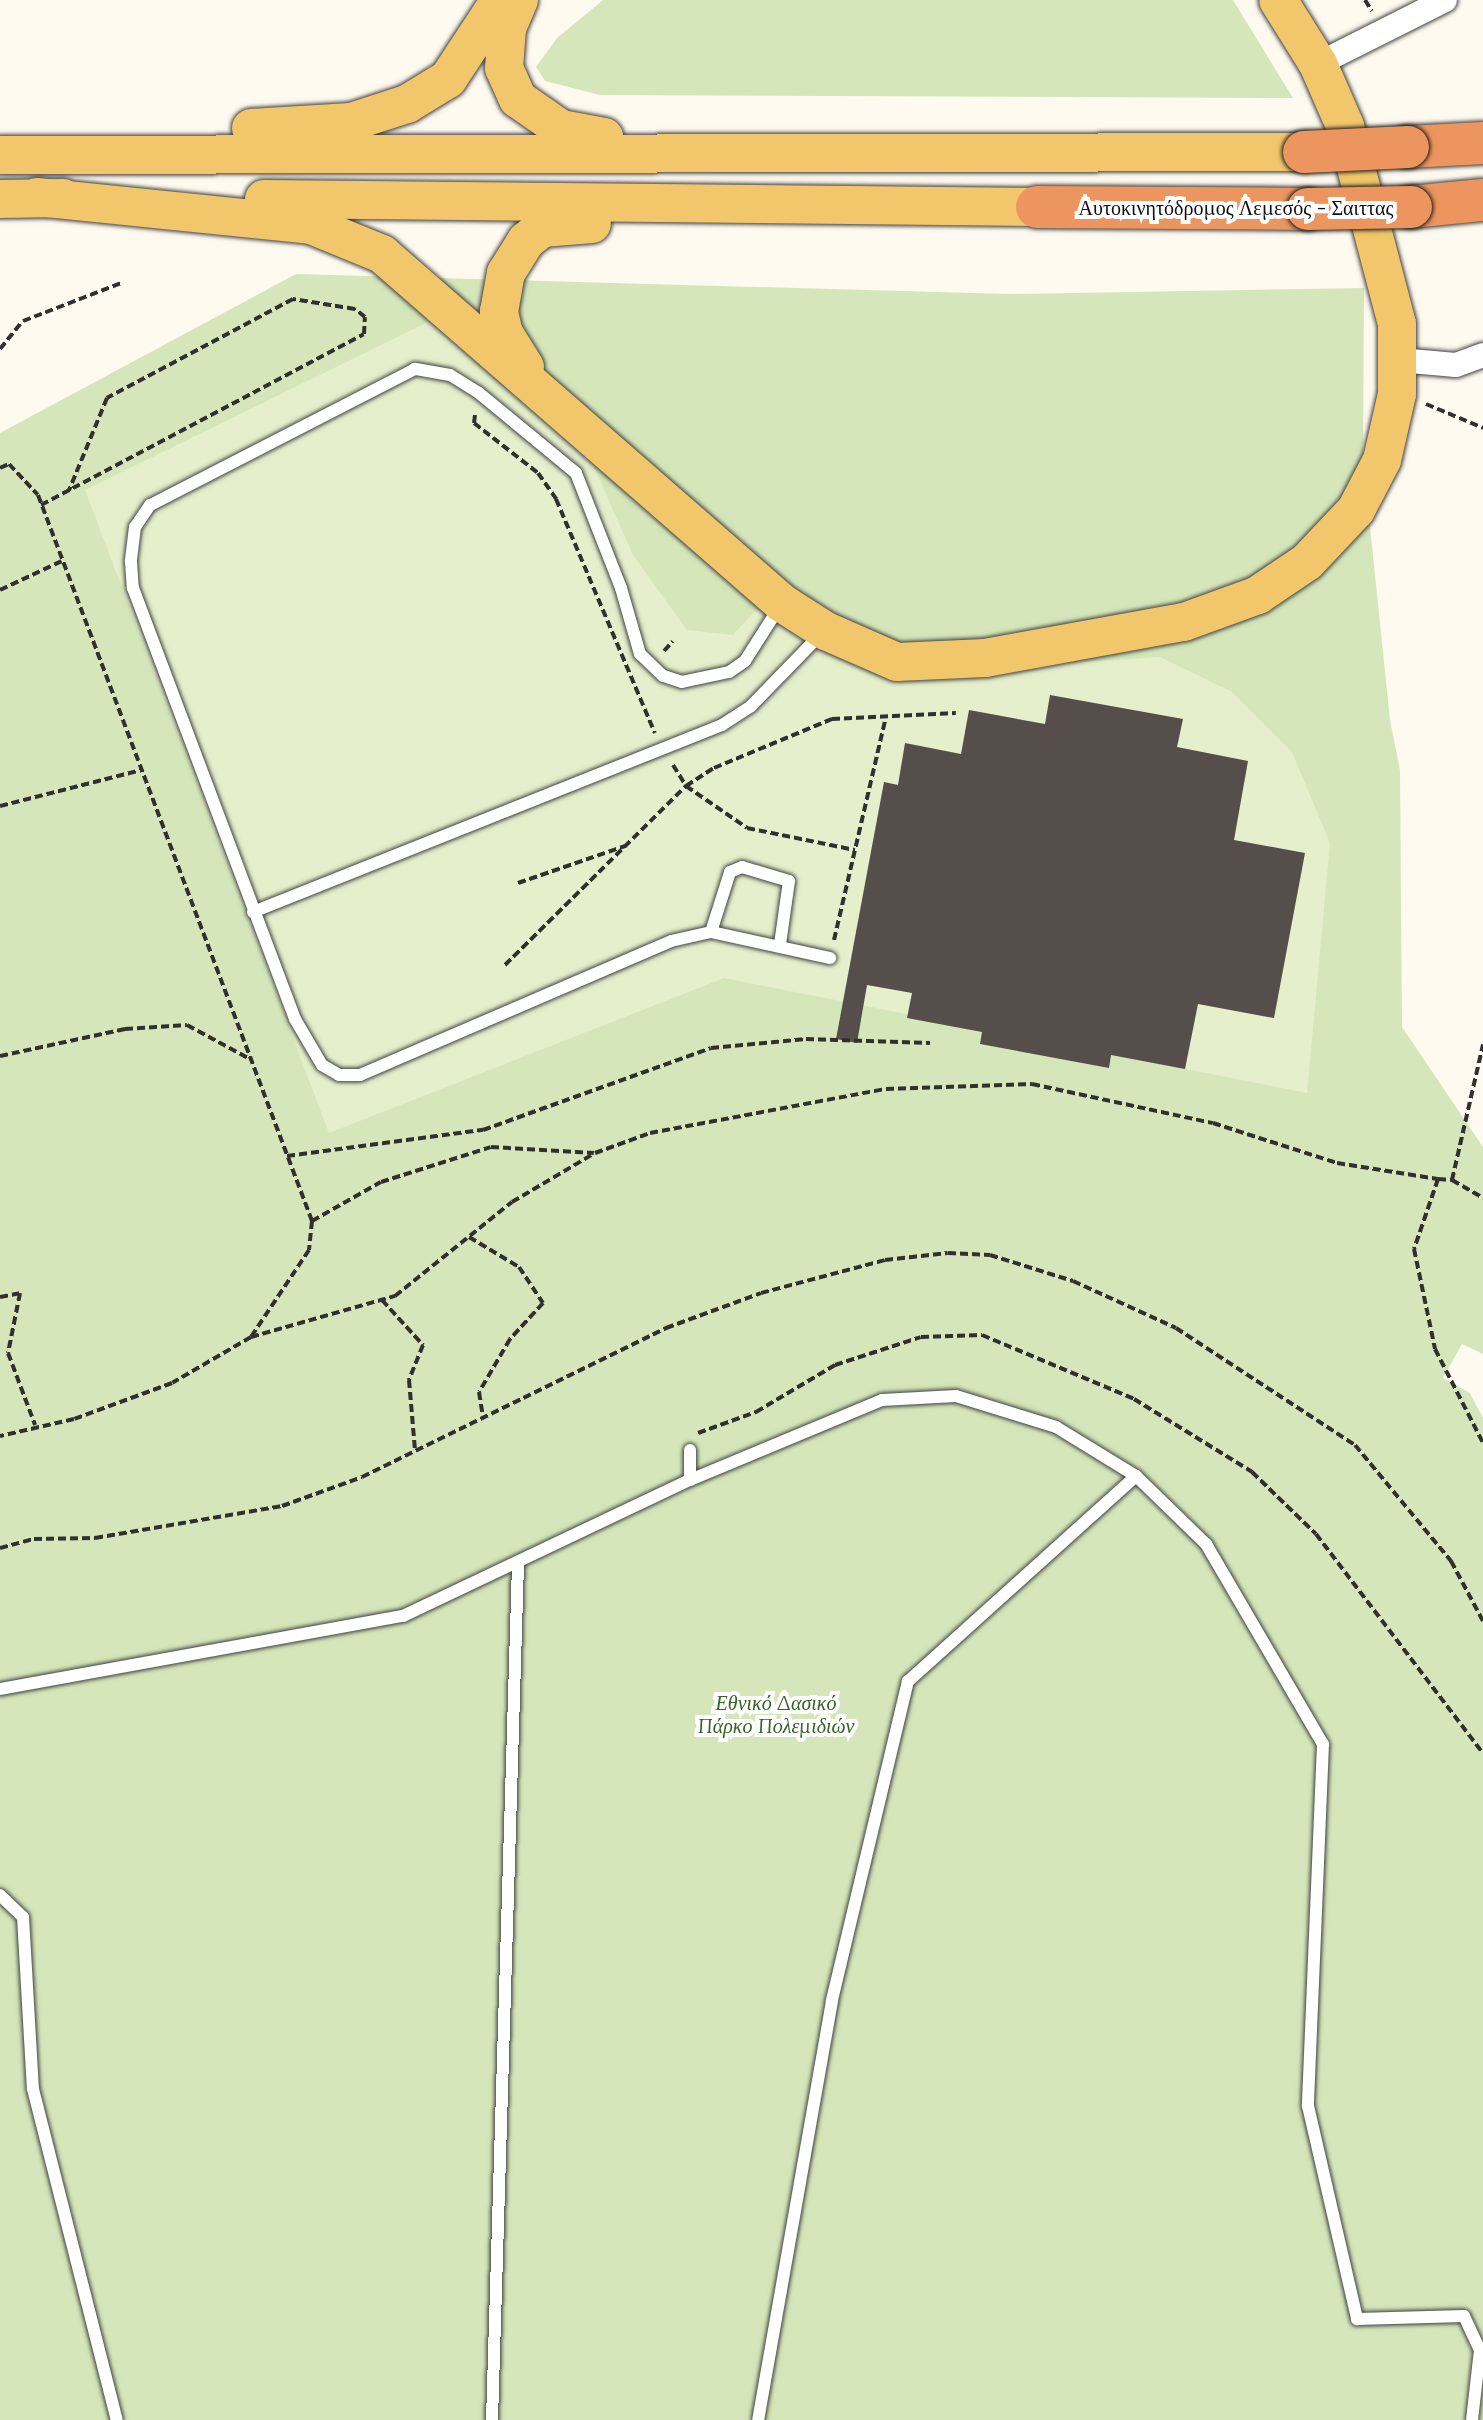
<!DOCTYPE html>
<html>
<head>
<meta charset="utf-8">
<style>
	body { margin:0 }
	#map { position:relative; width:1483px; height:2420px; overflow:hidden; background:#fefaef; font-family:Lora,serif }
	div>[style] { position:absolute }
	.green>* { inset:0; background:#d5e7ba }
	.pitch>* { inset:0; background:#e5efcb }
	.building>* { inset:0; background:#564e4a }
	.path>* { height:4px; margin-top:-2px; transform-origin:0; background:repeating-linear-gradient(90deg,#303030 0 8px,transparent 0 12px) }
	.roads { filter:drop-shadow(0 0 2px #414141) drop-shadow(0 0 2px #414141) }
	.lane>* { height:12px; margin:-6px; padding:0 6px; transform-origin:6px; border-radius:6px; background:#fff }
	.street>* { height:24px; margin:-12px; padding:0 12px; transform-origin:12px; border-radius:12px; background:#fff }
	.primary>* { height:38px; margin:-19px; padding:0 19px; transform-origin:19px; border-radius:19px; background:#f2c76b }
	.highway>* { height:42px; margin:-21px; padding:0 21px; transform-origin:21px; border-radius:21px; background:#ed955e }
	.bridges { filter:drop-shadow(0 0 2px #1f1f1f) drop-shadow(0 0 2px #1f1f1f) }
	.highway-bridge>* { height:42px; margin:-21px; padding:0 21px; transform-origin:21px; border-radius:21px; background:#ed955e }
	span { translate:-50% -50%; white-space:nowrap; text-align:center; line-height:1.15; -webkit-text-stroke:8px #fff; paint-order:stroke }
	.street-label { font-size:20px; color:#0e0e0e }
	.park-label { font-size:20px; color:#336221; font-style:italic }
</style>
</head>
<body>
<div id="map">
	<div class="green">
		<i style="clip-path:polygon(603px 0,1233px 0,1293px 98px,600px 95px,545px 81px,536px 67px,557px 38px)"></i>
		<i style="clip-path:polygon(296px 274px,1009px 294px,1364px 288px,1363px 458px,1390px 720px,1400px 770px,1402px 1027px,1483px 1147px,1483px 1354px,1462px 1344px,1443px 1378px,1470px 1393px,1483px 1418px,1483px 2420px,0 2420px,0 433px)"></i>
	</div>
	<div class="pitch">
		<i style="clip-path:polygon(434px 319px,590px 458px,633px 555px,687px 630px,733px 635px,757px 609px,887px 675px,1160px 657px,1232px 692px,1292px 752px,1330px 843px,1307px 1093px,724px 978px,329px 1133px,85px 490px)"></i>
	</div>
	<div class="building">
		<i style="clip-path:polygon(1050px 695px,1183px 719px,1177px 747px,1248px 761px,1234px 840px,1305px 853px,1274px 1018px,1198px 1004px,1185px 1069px,1111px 1055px,1109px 1068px,980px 1044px,982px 1032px,907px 1018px,912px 993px,867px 985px,857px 1043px,836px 1039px,884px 782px,898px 785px,905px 743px,961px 754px,969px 710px,1045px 724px)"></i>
	</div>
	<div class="path">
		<i style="left:1365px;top:0;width:13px;rotate:58deg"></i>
		<i style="left:0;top:349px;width:36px;rotate:-51deg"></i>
		<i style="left:23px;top:321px;width:105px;rotate:-21.2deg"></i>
		<i style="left:1426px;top:404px;width:62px;rotate:22.8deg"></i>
		<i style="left:475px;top:415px;width:8px;rotate:97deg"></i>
		<i style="left:474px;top:423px;width:81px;rotate:38deg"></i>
		<i style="left:538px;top:473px;width:32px;rotate:55deg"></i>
		<i style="left:556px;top:499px;width:254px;rotate:67.1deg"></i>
		<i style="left:0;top:468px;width:10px;rotate:-24deg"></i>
		<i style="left:9px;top:464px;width:42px;rotate:46.9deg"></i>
		<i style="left:38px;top:495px;width:776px;rotate:69.32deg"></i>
		<i style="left:312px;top:1221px;width:29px;rotate:96deg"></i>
		<i style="left:309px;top:1250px;width:105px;rotate:123.7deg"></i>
		<i style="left:251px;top:1337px;width:91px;rotate:149.8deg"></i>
		<i style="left:172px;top:1383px;width:104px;rotate:159.8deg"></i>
		<i style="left:74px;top:1419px;width:76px;rotate:167.1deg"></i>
		<i style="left:41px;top:505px;width:365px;rotate:-27.9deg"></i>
		<i style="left:364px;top:334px;width:17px;rotate:-87deg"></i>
		<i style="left:365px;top:317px;width:13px;rotate:-141deg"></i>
		<i style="left:355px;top:309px;width:63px;rotate:-170.8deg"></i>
		<i style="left:293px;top:299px;width:211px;rotate:152deg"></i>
		<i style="left:107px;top:398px;width:100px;rotate:112.4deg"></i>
		<i style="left:0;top:590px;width:68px;rotate:-25.1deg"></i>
		<i style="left:664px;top:651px;width:13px;rotate:-48deg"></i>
		<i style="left:673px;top:765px;width:25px;rotate:58deg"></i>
		<i style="left:686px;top:786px;width:74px;rotate:34.5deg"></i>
		<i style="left:747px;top:828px;width:110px;rotate:11.5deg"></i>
		<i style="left:0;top:806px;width:146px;rotate:-14.3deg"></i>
		<i style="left:518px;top:883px;width:113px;rotate:-19.1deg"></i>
		<i style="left:834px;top:940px;width:230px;rotate:-76.9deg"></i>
		<i style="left:505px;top:965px;width:255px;rotate:-44.7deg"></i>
		<i style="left:686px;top:786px;width:33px;rotate:-33deg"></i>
		<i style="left:714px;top:768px;width:128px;rotate:-22.6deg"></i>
		<i style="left:832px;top:719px;width:124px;rotate:-2.8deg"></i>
		<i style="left:0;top:1056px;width:128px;rotate:-12.2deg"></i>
		<i style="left:125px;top:1029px;width:62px;rotate:-3.7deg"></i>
		<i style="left:187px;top:1025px;width:72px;rotate:28.4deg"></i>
		<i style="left:287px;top:1156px;width:198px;rotate:-7.6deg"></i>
		<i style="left:483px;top:1130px;width:242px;rotate:-19.8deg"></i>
		<i style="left:711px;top:1048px;width:95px;rotate:-5.4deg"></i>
		<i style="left:806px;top:1039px;width:124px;rotate:1.8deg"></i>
		<i style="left:1438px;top:1179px;width:14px;rotate:4deg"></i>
		<i style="left:1452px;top:1180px;width:36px;rotate:30deg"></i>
		<i style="left:1452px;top:1180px;width:139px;rotate:-77.1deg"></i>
		<i style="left:312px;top:1221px;width:79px;rotate:-29.5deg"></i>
		<i style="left:381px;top:1182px;width:115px;rotate:-17.7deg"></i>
		<i style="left:491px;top:1147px;width:103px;rotate:3.3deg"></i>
		<i style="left:469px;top:1237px;width:58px;rotate:31deg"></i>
		<i style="left:519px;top:1267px;width:43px;rotate:56.3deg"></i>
		<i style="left:543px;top:1303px;width:49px;rotate:132.5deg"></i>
		<i style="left:510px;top:1339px;width:61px;rotate:120.3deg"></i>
		<i style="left:479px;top:1392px;width:24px;rotate:81deg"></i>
		<i style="left:0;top:1297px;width:20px;rotate:-11deg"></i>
		<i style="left:20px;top:1293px;width:61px;rotate:101.3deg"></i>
		<i style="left:8px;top:1353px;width:77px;rotate:69.4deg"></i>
		<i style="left:382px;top:1300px;width:61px;rotate:47.7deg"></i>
		<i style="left:423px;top:1345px;width:38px;rotate:112deg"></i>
		<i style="left:409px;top:1380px;width:70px;rotate:85.1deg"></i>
		<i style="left:251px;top:1337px;width:150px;rotate:-15.9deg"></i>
		<i style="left:395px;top:1296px;width:150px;rotate:-38.8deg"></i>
		<i style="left:512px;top:1202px;width:96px;rotate:-30.6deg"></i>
		<i style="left:595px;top:1153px;width:59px;rotate:-20deg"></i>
		<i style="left:650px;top:1133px;width:240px;rotate:-10.6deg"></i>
		<i style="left:886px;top:1089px;width:146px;rotate:-2deg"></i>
		<i style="left:1032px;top:1084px;width:185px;rotate:12.2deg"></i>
		<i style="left:1213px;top:1123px;width:130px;rotate:17.9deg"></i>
		<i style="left:1337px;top:1163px;width:102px;rotate:9deg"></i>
		<i style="left:1438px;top:1179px;width:74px;rotate:108.9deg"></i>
		<i style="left:1414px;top:1249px;width:102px;rotate:78.1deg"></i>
		<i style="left:1435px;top:1349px;width:106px;rotate:62.9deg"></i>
		<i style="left:698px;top:1433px;width:62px;rotate:-19.9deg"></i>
		<i style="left:756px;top:1412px;width:92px;rotate:-30.7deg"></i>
		<i style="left:835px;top:1365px;width:90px;rotate:-18deg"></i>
		<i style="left:921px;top:1337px;width:61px;rotate:-1.9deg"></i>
		<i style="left:982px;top:1335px;width:165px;rotate:22.8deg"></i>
		<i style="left:1134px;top:1399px;width:139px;rotate:31.7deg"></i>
		<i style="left:1252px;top:1472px;width:89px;rotate:44.1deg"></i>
		<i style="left:1316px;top:1534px;width:275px;rotate:52.7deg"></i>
		<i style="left:0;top:1548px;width:35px;rotate:-15deg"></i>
		<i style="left:34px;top:1539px;width:61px;rotate:-0.9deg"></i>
		<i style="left:95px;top:1538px;width:190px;rotate:-9.7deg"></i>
		<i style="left:282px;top:1506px;width:85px;rotate:-19.9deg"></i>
		<i style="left:362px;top:1477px;width:339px;rotate:-26.1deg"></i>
		<i style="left:666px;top:1328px;width:101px;rotate:-20.2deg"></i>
		<i style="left:761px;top:1293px;width:128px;rotate:-14.9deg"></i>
		<i style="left:885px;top:1260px;width:63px;rotate:-6.3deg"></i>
		<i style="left:948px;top:1253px;width:42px;rotate:2.7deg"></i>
		<i style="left:990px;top:1255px;width:87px;rotate:17.4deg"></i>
		<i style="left:1073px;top:1281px;width:113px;rotate:24.5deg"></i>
		<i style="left:1176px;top:1328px;width:214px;rotate:33.2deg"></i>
		<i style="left:1355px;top:1445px;width:151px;rotate:50.4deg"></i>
		<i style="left:1451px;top:1561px;width:68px;rotate:61.9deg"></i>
	</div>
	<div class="roads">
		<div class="lane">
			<i style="left:780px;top:606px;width:65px;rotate:122.5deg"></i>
			<i style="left:745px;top:661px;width:19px;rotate:145deg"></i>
			<i style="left:729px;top:672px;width:48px;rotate:168deg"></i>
			<i style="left:682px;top:682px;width:20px;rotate:-162deg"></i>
			<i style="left:663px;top:676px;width:32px;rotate:-136deg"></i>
			<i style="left:640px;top:654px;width:69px;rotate:-106.1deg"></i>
			<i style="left:621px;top:588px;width:123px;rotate:-111.4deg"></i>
			<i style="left:576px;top:473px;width:126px;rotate:-140.5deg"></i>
			<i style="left:479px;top:393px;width:34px;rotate:-148deg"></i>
			<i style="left:450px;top:375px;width:36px;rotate:-170deg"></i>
			<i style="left:415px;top:369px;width:298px;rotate:152.8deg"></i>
			<i style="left:150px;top:505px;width:27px;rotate:124deg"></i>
			<i style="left:135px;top:527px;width:35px;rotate:97deg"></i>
			<i style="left:131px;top:562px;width:26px;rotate:86deg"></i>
			<i style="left:133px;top:588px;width:460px;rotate:69.4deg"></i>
			<i style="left:295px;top:1019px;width:53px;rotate:59.6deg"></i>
			<i style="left:322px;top:1065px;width:20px;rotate:30deg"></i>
			<i style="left:339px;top:1075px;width:21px"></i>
			<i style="left:360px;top:1075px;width:339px;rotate:-23.3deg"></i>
			<i style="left:671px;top:941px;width:41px;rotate:-12.7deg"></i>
			<i style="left:711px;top:932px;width:122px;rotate:12.3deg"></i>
			<i style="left:253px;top:912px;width:505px;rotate:-21.74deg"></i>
			<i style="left:722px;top:725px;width:35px;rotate:-33deg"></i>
			<i style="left:751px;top:706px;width:99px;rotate:-45.8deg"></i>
			<i style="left:711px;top:932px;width:63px;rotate:-72.4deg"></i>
			<i style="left:730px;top:872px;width:13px;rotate:-23deg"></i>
			<i style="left:742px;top:867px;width:49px;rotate:16.6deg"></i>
			<i style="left:789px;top:881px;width:64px;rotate:98.1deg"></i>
			<i style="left:1136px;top:1476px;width:98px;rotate:44.2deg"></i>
			<i style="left:1206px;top:1544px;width:232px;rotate:59.7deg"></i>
			<i style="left:1323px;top:1744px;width:362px;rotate:92.4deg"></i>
			<i style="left:1308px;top:2106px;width:219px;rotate:77deg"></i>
			<i style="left:1357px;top:2319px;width:107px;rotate:-1.6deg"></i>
			<i style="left:1464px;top:2316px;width:38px;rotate:65deg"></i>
			<i style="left:1480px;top:2350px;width:70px;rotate:96.5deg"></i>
			<i style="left:690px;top:1480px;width:208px;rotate:-22.6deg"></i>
			<i style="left:882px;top:1400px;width:74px;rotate:-3.1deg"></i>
			<i style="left:956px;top:1396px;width:105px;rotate:17.2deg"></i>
			<i style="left:1056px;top:1427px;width:94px;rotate:31.5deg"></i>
			<i style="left:1136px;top:1476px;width:307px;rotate:138deg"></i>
			<i style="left:908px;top:1681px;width:329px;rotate:103.4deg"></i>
			<i style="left:832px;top:2001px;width:425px;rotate:100deg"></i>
			<i style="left:0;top:1689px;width:410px;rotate:-10.3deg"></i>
			<i style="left:403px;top:1616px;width:318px;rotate:-25.4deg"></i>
			<i style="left:690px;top:1480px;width:30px;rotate:-90deg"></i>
			<i style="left:0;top:1895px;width:32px;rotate:44deg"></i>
			<i style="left:23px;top:1917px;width:172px;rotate:86.7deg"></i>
			<i style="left:33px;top:2089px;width:341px;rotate:75.8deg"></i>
			<i style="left:492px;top:2420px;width:858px;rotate:-88.26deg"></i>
		</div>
		<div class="street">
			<i style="left:1318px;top:64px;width:142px;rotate:-26.7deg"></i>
			<i style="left:1399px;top:360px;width:57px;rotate:5deg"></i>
			<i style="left:1456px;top:365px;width:29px;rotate:-20deg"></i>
		</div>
		<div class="primary">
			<i style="left:519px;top:0;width:30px;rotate:113deg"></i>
			<i style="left:507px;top:28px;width:40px;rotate:94.3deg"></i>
			<i style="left:504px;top:68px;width:34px;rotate:66deg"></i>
			<i style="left:518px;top:99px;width:52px;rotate:34.9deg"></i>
			<i style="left:561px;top:129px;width:44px;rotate:10.5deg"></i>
			<i style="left:251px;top:128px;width:100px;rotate:-3.4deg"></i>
			<i style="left:351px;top:122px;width:59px;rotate:-17.8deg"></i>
			<i style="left:407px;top:104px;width:48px;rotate:-31.4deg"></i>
			<i style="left:448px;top:79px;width:95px;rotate:-56.6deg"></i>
			<i style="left:0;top:155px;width:1304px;rotate:-0.13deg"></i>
			<i style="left:37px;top:197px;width:275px;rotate:5.8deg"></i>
			<i style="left:311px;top:225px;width:77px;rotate:22.2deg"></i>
			<i style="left:382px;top:254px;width:531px;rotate:41.1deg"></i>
			<i style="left:782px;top:603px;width:52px;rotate:32.5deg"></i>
			<i style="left:826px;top:631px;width:77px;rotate:23.6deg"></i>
			<i style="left:897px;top:662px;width:88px;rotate:-2.6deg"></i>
			<i style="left:985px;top:658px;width:202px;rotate:-10.3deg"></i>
			<i style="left:1184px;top:622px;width:79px;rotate:-20deg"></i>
			<i style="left:1258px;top:595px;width:59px;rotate:-34deg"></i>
			<i style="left:1307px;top:562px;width:71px;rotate:-46.7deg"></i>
			<i style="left:1356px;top:510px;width:56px;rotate:-62.5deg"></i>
			<i style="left:1382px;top:460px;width:68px;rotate:-77.2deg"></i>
			<i style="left:1397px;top:394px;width:70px;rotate:-90deg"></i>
			<i style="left:1397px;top:324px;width:205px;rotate:-104.7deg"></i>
			<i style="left:1345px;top:126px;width:68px;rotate:-113.5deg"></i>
			<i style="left:1318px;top:64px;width:75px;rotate:-122deg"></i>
			<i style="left:0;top:199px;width:63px;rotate:-0.9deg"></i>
			<i style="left:264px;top:199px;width:773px;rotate:0.59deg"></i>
			<i style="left:525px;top:367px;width:39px;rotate:-122deg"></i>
			<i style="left:504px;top:334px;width:23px;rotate:-103deg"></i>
			<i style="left:499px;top:312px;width:40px;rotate:-80deg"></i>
			<i style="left:506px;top:273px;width:38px;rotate:-58deg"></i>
			<i style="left:526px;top:241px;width:21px;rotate:-39deg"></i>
			<i style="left:542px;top:228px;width:50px;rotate:-4.6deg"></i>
		</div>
		<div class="highway">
			<i style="left:1408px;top:147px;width:75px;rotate:-3.1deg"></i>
			<i style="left:1037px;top:207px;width:271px;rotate:0.4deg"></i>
			<i style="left:1411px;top:207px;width:72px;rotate:-5.6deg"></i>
		</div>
	</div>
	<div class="bridges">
		<div class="highway-bridge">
			<i style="left:1304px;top:152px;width:104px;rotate:-2.8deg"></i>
			<i style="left:1308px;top:209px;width:103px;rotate:-1.1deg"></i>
		</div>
	</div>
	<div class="street-label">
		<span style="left:1236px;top:207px">Αυτοκινητόδρομος Λεμεσός - Σαιττας</span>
	</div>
	<div class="park-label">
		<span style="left:776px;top:1714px">Εθνικό Δασικό<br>Πάρκο Πολεμιδιών</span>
	</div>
</div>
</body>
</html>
